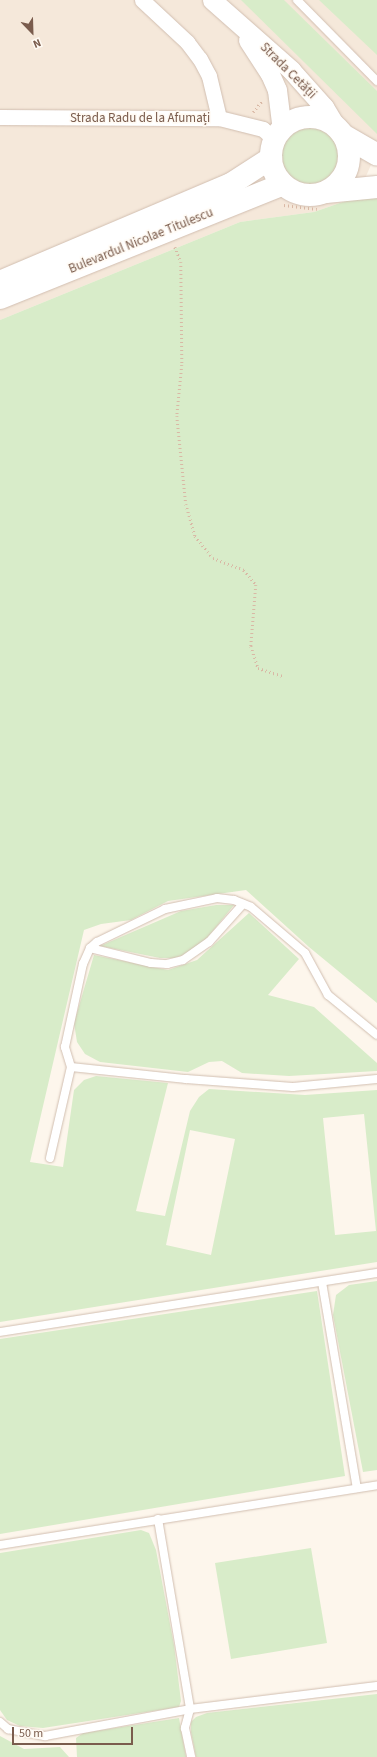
<!DOCTYPE html>
<html>
<head>
<meta charset="utf-8">
<style>
	body { margin:0 }
	#map { position:relative; width:377px; height:1757px; overflow:hidden; background:#fdf6ec; font-family:"Source Sans 3",sans-serif }
	div>[style] { position:absolute }
	.residential>* { inset:0; background:#f5e8da }
	.green>* { inset:0; background:#d8ecc9 }
	.round { border-radius:50% }
	.path>* { height:2.5px; margin-top:-1.25px; transform-origin:0; background:repeating-linear-gradient(90deg,#d9b8a5 0 1px,transparent 0 4px) }
	.roads { filter:drop-shadow(0 0 1px #d1beb0) drop-shadow(0 0 1px #d1beb0) }
	.service>* { height:8px; margin:-4px; padding:0 4px; transform-origin:4px; border-radius:4px; background:#fff }
	.minor>* { height:15px; margin:-7.5px; padding:0 7.5px; transform-origin:7.5px; border-radius:7.5px; background:#fff }
	.tertiary>* { height:19px; margin:-9.5px; padding:0 9.5px; transform-origin:9.5px; border-radius:9.5px; background:#fff }
	.secondary>* { height:22px; margin:-11px; padding:0 11px; transform-origin:11px; border-radius:11px; background:#fff }
	.secondary>.ring { margin:-11px; padding:0; box-sizing:content-box; background:none; border:22px solid #fff; border-radius:50% }
	span { translate:-50% -50%; white-space:nowrap; text-align:center; line-height:1.15; -webkit-text-stroke:3px #fffaf3; paint-order:stroke }
	.street-label { font-size:13px; color:#7a5c4d }
	.north { position:absolute; left:12px; top:12px; width:40px; height:40px; -webkit-text-stroke:3px #fffaf3; paint-order:stroke; rotate:157deg; font-size:11px; font-weight:700; line-height:16px; text-align:center; color:#7a5c4d }
	.north::after { content:''; display:block; margin:auto; width:14px; height:18px; background:#7a5c4d; clip-path:polygon(50% 0,100% 100%,50% 72%,0 100%) }
	.scale { position:absolute; left:12px; top:1727px; width:121px; height:18px; box-sizing:border-box; border:2px solid #7a5c4d; border-top:0; padding-left:5px; font-size:12px; line-height:14px; white-space:nowrap; color:#7a5c4d; -webkit-text-stroke:3px #fffaf3; paint-order:stroke }
</style>
</head>
<body>
<div id="map">
	<div class="residential">
		<i style="clip-path:polygon(0 0,377px 0,377px 151px,357px 197px,314px 212px,240px 222px,0 320px)"></i>
	</div>
	<div class="green">
		<i style="clip-path:polygon(241px 0,284px 0,377px 91px,377px 134px)"></i>
		<i style="clip-path:polygon(319px 0,377px 0,377px 55px)"></i>
		<i class="round" style="left:282px;top:128px;width:56px;height:56px"></i>
		<i style="clip-path:polygon(evenodd,357px 197px,377px 197px,377px 1003px,309px 947px,246px 890px,168px 901px,131px 920px,101px 924px,84px 930px,30px 1162px,63px 1167px,74px 1090px,84px 1080px,96px 1076px,168px 1083px,136px 1211px,165px 1216px,190px 1111px,199px 1097px,209px 1089px,305px 1095px,377px 1090px,377px 1262px,0 1322px,0 320px,240px 222px,314px 212px,357px 197px,364px 1114px,376px 1231px,335px 1235px,323px 1118px,364px 1114px,357px 197px,190px 1130px,235px 1139px,211px 1255px,166px 1245px,190px 1130px)"></i>
		<i style="clip-path:polygon(216px 905px,234px 905px,203px 943px,189px 953px,175px 958px,160px 958px,100px 946px,181px 911px)"></i>
		<i style="clip-path:polygon(249px 913px,299px 959px,268px 995px,314px 1007px,377px 1063px,377px 1071px,289px 1076px,242px 1073px,222px 1061px,209px 1062px,188px 1072px,100px 1062px,85px 1054px,77px 1042px,74px 1023px,94px 955px,168px 970px,197px 960px)"></i>
		<i style="clip-path:polygon(377px 1281px,377px 1470px,363px 1472px,333px 1315px,336px 1295px,349px 1285px)"></i>
		<i style="clip-path:polygon(317px 1291px,345px 1476px,0 1534px,0 1339px)"></i>
		<i style="clip-path:polygon(141px 1530px,149px 1533px,156px 1550px,174px 1645px,181px 1701px,179px 1707px,43px 1728px,20px 1726px,7px 1720px,0 1710px,0 1553px)"></i>
		<i style="clip-path:polygon(311px 1548px,327px 1643px,231px 1659px,215px 1563px)"></i>
		<i style="clip-path:polygon(377px 1694px,377px 1757px,196px 1757px,191px 1732px,191px 1722px,196px 1717px,207px 1713px)"></i>
		<i style="clip-path:polygon(179px 1718px,186px 1757px,77px 1757px,76px 1738px,83px 1733px)"></i>
		<i style="clip-path:polygon(0 1736px,24px 1749px,60px 1747px,69px 1757px,0 1757px)"></i>
	</div>
	<div class="path">
		<i style="left:253px;top:112px;width:14px;rotate:-51deg"></i>
		<i style="left:284px;top:205px;width:33px;rotate:7deg"></i>
		<i style="left:175px;top:247px;width:16px;rotate:68deg"></i>
		<i style="left:181px;top:262px;width:103px;rotate:89.4deg"></i>
		<i style="left:182px;top:365px;width:51px;rotate:95.6deg"></i>
		<i style="left:177px;top:416px;width:88px;rotate:84.2deg"></i>
		<i style="left:186px;top:504px;width:33px;rotate:74deg"></i>
		<i style="left:195px;top:536px;width:28px;rotate:51deg"></i>
		<i style="left:213px;top:558px;width:33px;rotate:21deg"></i>
		<i style="left:244px;top:570px;width:19px;rotate:51deg"></i>
		<i style="left:256px;top:585px;width:61px;rotate:94.7deg"></i>
		<i style="left:251px;top:646px;width:23px;rotate:72deg"></i>
		<i style="left:258px;top:668px;width:26px;rotate:18deg"></i>
	</div>
	<div class="roads">
		<div class="service">
			<i style="left:297px;top:0;width:114px;rotate:45.4deg"></i>
			<i style="left:90px;top:948px;width:63px;rotate:13.8deg"></i>
			<i style="left:151px;top:963px;width:16px;rotate:4deg"></i>
			<i style="left:167px;top:964px;width:16px;rotate:-14deg"></i>
			<i style="left:183px;top:960px;width:32px;rotate:-35deg"></i>
			<i style="left:209px;top:942px;width:51px;rotate:-48.2deg"></i>
			<i style="left:71px;top:1067px;width:116px;rotate:6deg"></i>
			<i style="left:186px;top:1079px;width:107px;rotate:4.3deg"></i>
			<i style="left:293px;top:1087px;width:84px;rotate:-5.4deg"></i>
			<i style="left:50px;top:1158px;width:93px;rotate:-77deg"></i>
			<i style="left:71px;top:1067px;width:21px;rotate:-107deg"></i>
			<i style="left:65px;top:1047px;width:85px;rotate:-77.8deg"></i>
			<i style="left:83px;top:964px;width:17px;rotate:-66deg"></i>
			<i style="left:90px;top:948px;width:9px;rotate:-41deg"></i>
			<i style="left:97px;top:942px;width:76px;rotate:-25.9deg"></i>
			<i style="left:165px;top:909px;width:53px;rotate:-11.9deg"></i>
			<i style="left:217px;top:898px;width:17px;rotate:7deg"></i>
			<i style="left:234px;top:900px;width:18px;rotate:22deg"></i>
			<i style="left:251px;top:907px;width:71px;rotate:40.4deg"></i>
			<i style="left:305px;top:953px;width:48px;rotate:61.3deg"></i>
			<i style="left:328px;top:995px;width:63px;rotate:39.2deg"></i>
			<i style="left:322px;top:1282px;width:209px;rotate:80.4deg"></i>
			<i style="left:0;top:1332px;width:382px;rotate:-8.9deg"></i>
			<i style="left:158px;top:1519px;width:193px;rotate:80.4deg"></i>
			<i style="left:190px;top:1709px;width:20px;rotate:105deg"></i>
			<i style="left:185px;top:1728px;width:30px;rotate:78deg"></i>
			<i style="left:0;top:1545px;width:382px;rotate:-9deg"></i>
			<i style="left:0;top:1722px;width:11px;rotate:41deg"></i>
			<i style="left:8px;top:1729px;width:38px;rotate:11deg"></i>
			<i style="left:45px;top:1736px;width:147px;rotate:-10.5deg"></i>
			<i style="left:190px;top:1709px;width:188px;rotate:-7deg"></i>
		</div>
		<div class="minor">
			<i style="left:142px;top:0;width:62px;rotate:43deg"></i>
			<i style="left:187px;top:42px;width:21px;rotate:53deg"></i>
			<i style="left:200px;top:59px;width:19px;rotate:62deg"></i>
			<i style="left:209px;top:76px;width:43px;rotate:76.6deg"></i>
			<i style="left:0;top:117px;width:219px;rotate:0.3deg"></i>
			<i style="left:219px;top:118px;width:45px;rotate:14deg"></i>
			<i style="left:263px;top:129px;width:16px;rotate:43deg"></i>
		</div>
		<div class="tertiary">
			<i style="left:212px;top:0;width:106px;rotate:41.5deg"></i>
			<i style="left:291px;top:70px;width:50px;rotate:48.3deg"></i>
			<i style="left:324px;top:107px;width:23px;rotate:59deg"></i>
			<i style="left:248px;top:40px;width:40px;rotate:57.1deg"></i>
			<i style="left:270px;top:74px;width:17px;rotate:66deg"></i>
			<i style="left:277px;top:90px;width:39px;rotate:83deg"></i>
		</div>
		<div class="secondary">
			<i class="ring" style="left:271px;top:117px;width:56px;height:56px"></i>
			<i style="left:343px;top:135px;width:39px;rotate:30deg"></i>
			<i style="left:326px;top:192px;width:51px;rotate:-5.6deg"></i>
			<i style="left:0;top:282px;width:251px;rotate:-23deg"></i>
			<i style="left:231px;top:184px;width:48px;rotate:-33deg"></i>
			<i style="left:0;top:298px;width:305px;rotate:-21.9deg"></i>
		</div>
	</div>
	<div class="street-label">
		<span style="left:288px;top:71px;rotate:45deg">Strada Cetății</span>
		<span style="left:140px;top:118px">Strada Radu de la Afumați</span>
		<span style="left:141px;top:241px;rotate:-22deg">Bulevardul Nicolae Titulescu</span>
	</div>
	<div class="north">N</div>
	<div class="scale">50 m</div>
</div>
</body>
</html>
